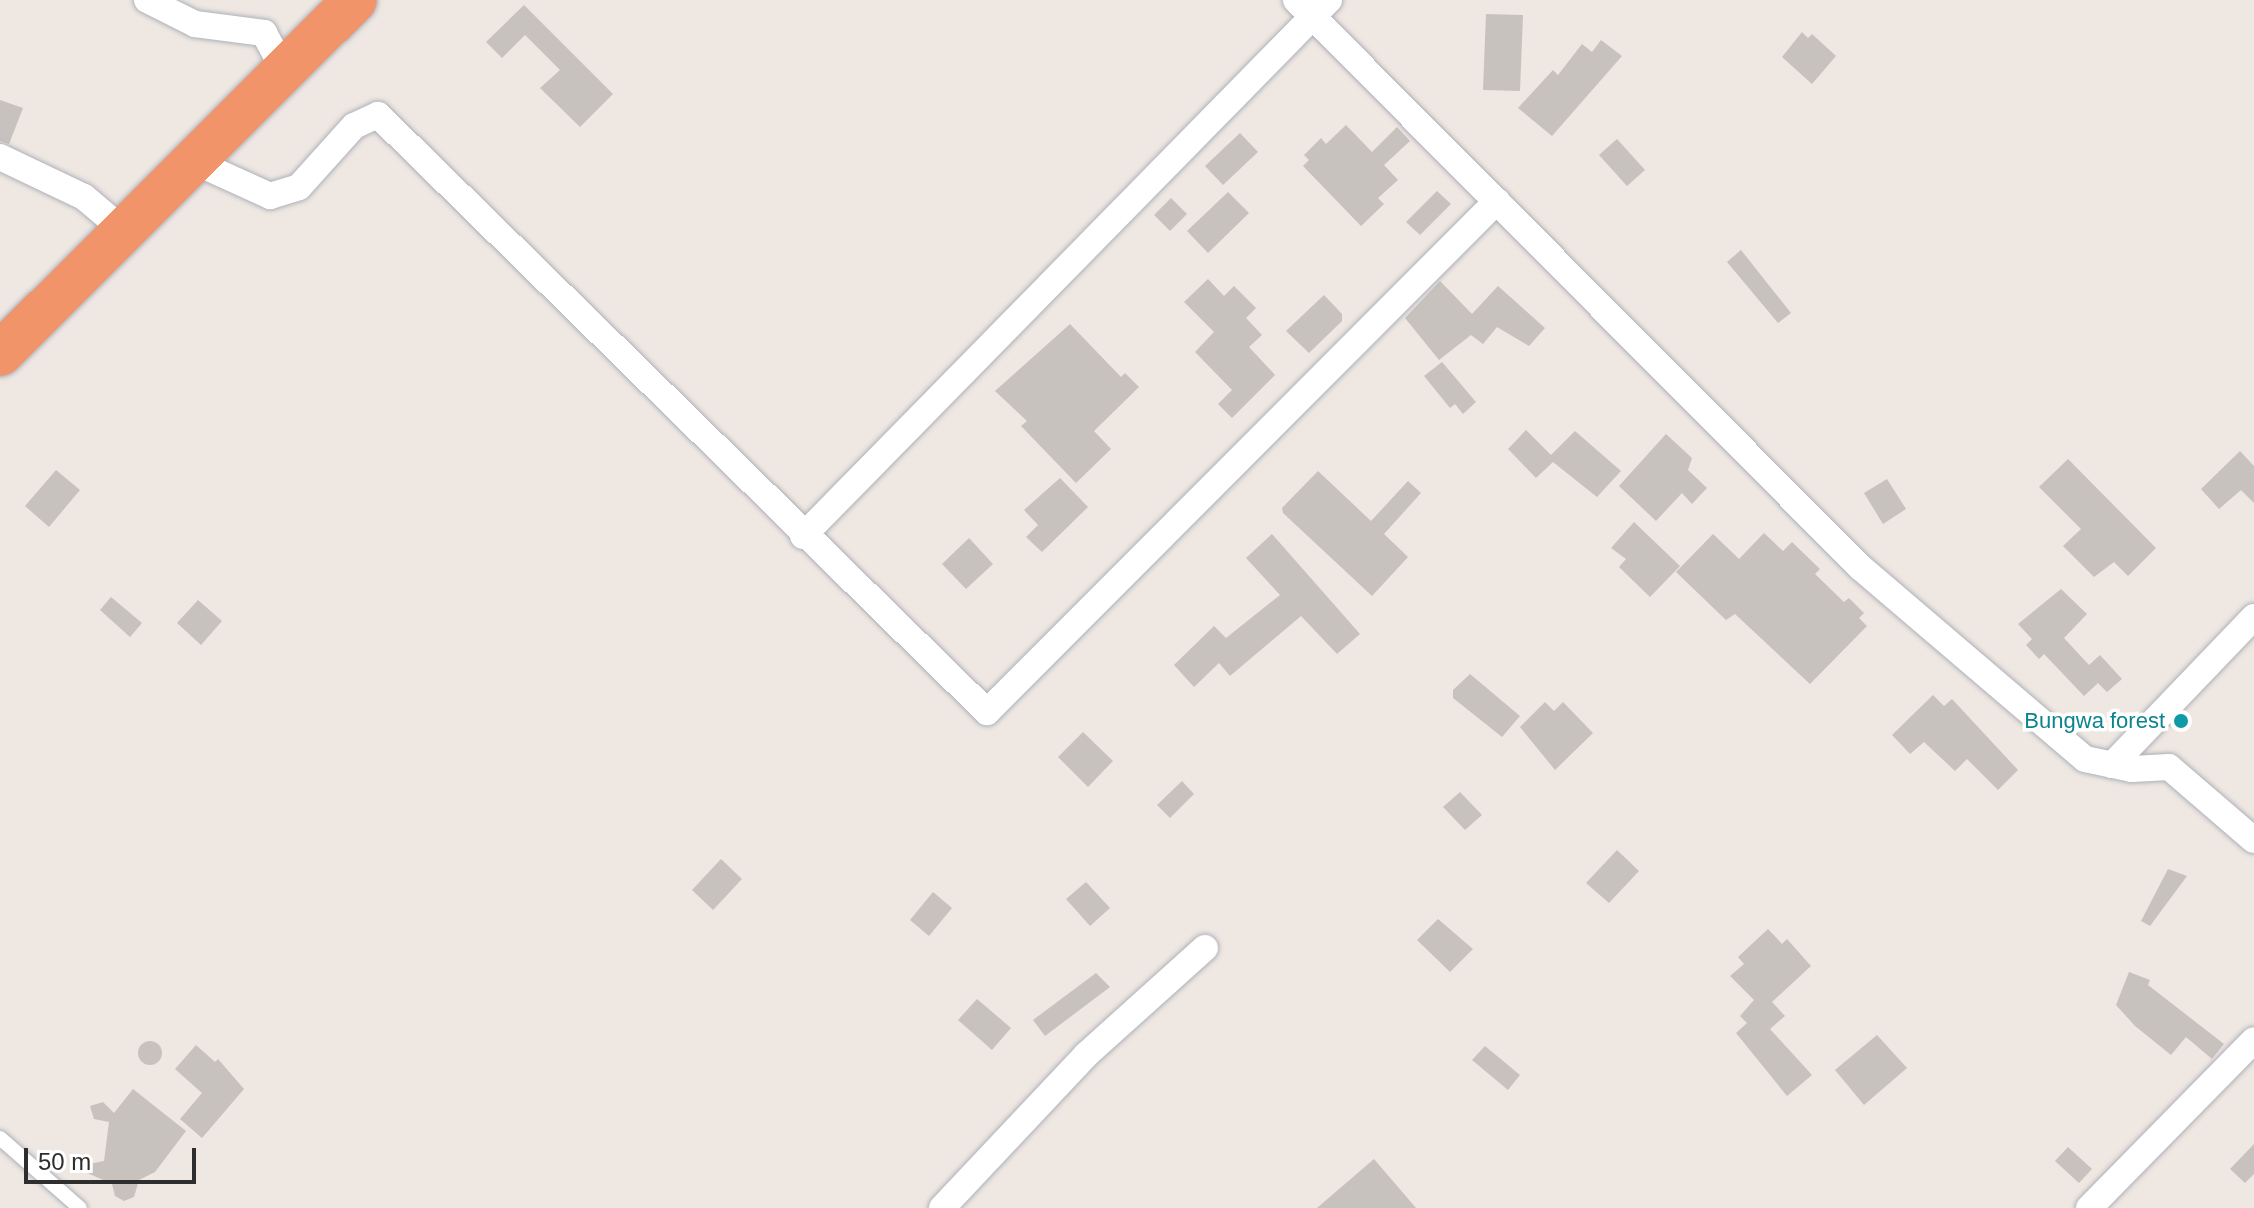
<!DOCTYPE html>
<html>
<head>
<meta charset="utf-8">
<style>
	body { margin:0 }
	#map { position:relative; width:2254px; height:1208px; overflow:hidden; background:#eee7e2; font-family:Arial,sans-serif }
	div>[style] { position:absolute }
	.building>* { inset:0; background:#c7c2bd }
	.round { border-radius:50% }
	.roads { filter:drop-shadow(0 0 2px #aeb1b9) drop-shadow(0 0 2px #aeb1b9) }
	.lane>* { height:14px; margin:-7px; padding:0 7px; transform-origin:7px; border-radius:7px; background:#fff }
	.street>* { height:26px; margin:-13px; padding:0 13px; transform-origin:13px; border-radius:13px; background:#fff }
	.highway>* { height:44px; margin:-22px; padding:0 22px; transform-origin:22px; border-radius:22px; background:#f29469 }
	.dots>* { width:22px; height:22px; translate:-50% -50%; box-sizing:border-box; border:4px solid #fff; border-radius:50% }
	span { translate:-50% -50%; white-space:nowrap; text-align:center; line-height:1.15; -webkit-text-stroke:7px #fff; paint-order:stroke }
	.culture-label { font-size:22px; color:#0d838f }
	.right { translate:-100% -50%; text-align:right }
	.scale { position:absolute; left:24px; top:1148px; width:172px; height:36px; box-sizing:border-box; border:4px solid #2e2e2e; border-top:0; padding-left:10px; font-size:24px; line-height:28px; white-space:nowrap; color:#2e2e2e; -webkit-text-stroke:6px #fff; paint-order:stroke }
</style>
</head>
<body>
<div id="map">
	<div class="building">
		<i style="clip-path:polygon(524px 5px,613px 94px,580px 127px,540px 88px,560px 70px,525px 35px,502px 58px,486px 42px)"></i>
		<i style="clip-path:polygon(1486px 14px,1523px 15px,1520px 91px,1483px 90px)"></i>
		<i style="clip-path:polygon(1802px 32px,1808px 38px,1812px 34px,1836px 56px,1812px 84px,1782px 57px)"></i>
		<i style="clip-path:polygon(1601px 40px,1622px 56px,1552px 136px,1518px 108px,1553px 70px,1558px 75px,1582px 44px,1592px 52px)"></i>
		<i style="clip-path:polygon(0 100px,23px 108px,9px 144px,0 141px)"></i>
		<i style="clip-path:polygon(1346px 125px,1372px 152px,1397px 127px,1410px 141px,1384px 165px,1398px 180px,1378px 198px,1384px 204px,1361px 226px,1303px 166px,1309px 160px,1304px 155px,1321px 138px,1326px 144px)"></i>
		<i style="clip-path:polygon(1240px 133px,1258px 152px,1223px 185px,1205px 166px)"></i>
		<i style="clip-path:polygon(1617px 139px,1645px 170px,1627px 186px,1599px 155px)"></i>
		<i style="clip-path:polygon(1437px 191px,1451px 204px,1420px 235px,1406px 222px)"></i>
		<i style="clip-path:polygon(1228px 192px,1249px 213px,1208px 253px,1187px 231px)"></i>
		<i style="clip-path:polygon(1171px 198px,1187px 214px,1170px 231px,1154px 215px)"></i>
		<i style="clip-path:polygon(1741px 250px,1791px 313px,1778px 323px,1727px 262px)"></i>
		<i style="clip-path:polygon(1208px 279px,1224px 296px,1234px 286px,1256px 308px,1246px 318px,1262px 335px,1249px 347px,1275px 375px,1232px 418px,1218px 404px,1232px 390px,1195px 352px,1214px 332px,1184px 302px)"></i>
		<i style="clip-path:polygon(1440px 281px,1472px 314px,1498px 286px,1545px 328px,1529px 346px,1497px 327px,1483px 344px,1471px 335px,1439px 360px,1405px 318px)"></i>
		<i style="clip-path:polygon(1324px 295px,1342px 314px,1342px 321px,1309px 353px,1286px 331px)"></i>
		<i style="clip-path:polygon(1070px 324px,1121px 377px,1125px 373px,1139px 387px,1094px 431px,1111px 449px,1076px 483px,1021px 426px,1027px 421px,995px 391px)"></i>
		<i style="clip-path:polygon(1442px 362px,1476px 402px,1463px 414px,1455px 404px,1450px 408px,1424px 376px)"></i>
		<i style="clip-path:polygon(1526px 430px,1551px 455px,1575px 431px,1621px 471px,1597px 497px,1553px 462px,1536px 478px,1508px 449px)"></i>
		<i style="clip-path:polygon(1666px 434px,1692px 458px,1688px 470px,1707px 488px,1692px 504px,1682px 493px,1656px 521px,1619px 486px)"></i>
		<i style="clip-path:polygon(2240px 451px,2254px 466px,2254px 503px,2241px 490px,2219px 509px,2201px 489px)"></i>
		<i style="clip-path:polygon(2068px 459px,2156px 548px,2128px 576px,2114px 562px,2094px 577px,2063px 546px,2081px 529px,2039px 487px)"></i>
		<i style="clip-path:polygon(56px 470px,80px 490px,49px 527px,25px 506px)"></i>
		<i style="clip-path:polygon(1318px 471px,1371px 521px,1408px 481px,1421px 493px,1384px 534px,1408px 557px,1372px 596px,1283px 513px,1282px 508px)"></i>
		<i style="clip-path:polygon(1060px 478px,1088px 507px,1042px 552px,1026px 537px,1038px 525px,1024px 510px)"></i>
		<i style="clip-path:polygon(1887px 479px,1906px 509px,1883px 524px,1864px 493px)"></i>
		<i style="clip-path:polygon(1634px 522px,1680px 566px,1650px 597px,1619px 567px,1626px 559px,1611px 548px)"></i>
		<i style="clip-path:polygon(1764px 533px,1783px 551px,1792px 542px,1820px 569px,1815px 574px,1844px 602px,1849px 598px,1864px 613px,1859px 618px,1867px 626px,1810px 684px,1735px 614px,1726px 620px,1676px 572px,1713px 534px,1739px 559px)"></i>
		<i style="clip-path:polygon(1272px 534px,1360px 634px,1337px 654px,1301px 616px,1230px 676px,1219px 663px,1194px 687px,1174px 665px,1214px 626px,1226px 638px,1280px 595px,1246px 558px)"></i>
		<i style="clip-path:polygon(969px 538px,993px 564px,966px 589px,942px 564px)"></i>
		<i style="clip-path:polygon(2061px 589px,2087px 614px,2064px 638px,2089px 665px,2100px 655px,2122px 679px,2107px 692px,2098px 683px,2084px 696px,2044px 654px,2039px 659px,2026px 645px,2032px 639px,2018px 624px)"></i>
		<i style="clip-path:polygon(111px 597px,142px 623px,130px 637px,100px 610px)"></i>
		<i style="clip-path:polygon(198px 600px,222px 621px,201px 645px,177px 623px)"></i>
		<i style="clip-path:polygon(1470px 674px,1520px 716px,1502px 737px,1453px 698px,1453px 690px)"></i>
		<i style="clip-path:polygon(1933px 695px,1944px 706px,1952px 699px,2018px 770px,1998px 790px,1967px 759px,1955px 771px,1924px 742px,1910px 754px,1892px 735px)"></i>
		<i style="clip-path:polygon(1545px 702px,1554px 711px,1563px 702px,1593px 733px,1555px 770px,1520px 727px)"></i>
		<i style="clip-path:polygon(1083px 732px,1113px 761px,1088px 787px,1058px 757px)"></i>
		<i style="clip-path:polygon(1182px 781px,1194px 794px,1170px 818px,1157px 805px)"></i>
		<i style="clip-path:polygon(1460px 792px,1482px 815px,1465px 830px,1443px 807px)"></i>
		<i style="clip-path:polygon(1617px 850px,1639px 871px,1609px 903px,1586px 883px)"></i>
		<i style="clip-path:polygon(721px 859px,742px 879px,713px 910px,692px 890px)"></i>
		<i style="clip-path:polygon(2168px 869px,2187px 876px,2150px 926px,2141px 921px)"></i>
		<i style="clip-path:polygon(1086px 882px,1110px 908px,1090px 926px,1066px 899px)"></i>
		<i style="clip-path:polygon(933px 892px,952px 908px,929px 936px,910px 920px)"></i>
		<i style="clip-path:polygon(1438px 919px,1473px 949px,1450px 972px,1417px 940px)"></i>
		<i style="clip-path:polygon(1768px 929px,1782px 944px,1787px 939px,1811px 966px,1772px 1002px,1785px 1016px,1770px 1029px,1812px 1075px,1787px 1096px,1736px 1033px,1747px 1023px,1740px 1016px,1754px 1000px,1730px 976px,1744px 964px,1738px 957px)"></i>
		<i style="clip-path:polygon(2129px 972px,2150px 980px,2148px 985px,2224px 1044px,2212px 1059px,2186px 1037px,2171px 1055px,2135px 1026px,2116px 1005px)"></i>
		<i style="clip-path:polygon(1096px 973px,1110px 987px,1045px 1036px,1033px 1020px)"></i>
		<i style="clip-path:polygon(977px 999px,1011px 1028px,992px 1050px,958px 1020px)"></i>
		<i style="clip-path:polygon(1877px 1035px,1907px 1068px,1864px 1105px,1835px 1070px)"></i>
		<i class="round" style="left:138px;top:1041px;width:24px;height:24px"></i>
		<i style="clip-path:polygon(196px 1045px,215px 1062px,218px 1059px,244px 1089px,202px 1138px,180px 1119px,202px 1093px,175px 1069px)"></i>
		<i style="clip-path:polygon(1485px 1046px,1520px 1075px,1508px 1090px,1472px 1060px)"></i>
		<i style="clip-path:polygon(133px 1089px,186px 1131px,155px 1172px,139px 1180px,134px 1197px,124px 1201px,115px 1196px,112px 1184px,74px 1167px,104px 1161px,109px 1122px,94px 1119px,90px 1106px,103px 1102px,114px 1113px)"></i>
		<i style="clip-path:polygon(2254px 1144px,2254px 1174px,2245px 1183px,2230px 1169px)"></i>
		<i style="clip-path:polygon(2068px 1147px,2092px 1169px,2079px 1183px,2055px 1161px)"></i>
		<i style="clip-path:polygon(1374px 1159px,1416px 1208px,1317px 1208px)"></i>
	</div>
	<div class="roads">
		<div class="lane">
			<i style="left:0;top:1138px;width:106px;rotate:41.2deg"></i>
		</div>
		<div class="street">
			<i style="left:147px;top:0;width:54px;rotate:26.6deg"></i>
			<i style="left:195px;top:24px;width:70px;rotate:7.4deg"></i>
			<i style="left:264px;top:33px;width:42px;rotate:61.6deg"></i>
			<i style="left:1296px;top:0;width:800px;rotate:45.15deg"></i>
			<i style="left:1860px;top:567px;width:296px;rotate:40.5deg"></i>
			<i style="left:2085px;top:759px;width:48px;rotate:12deg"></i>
			<i style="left:2132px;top:769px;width:37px;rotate:-3deg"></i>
			<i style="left:2169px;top:767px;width:112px;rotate:40.7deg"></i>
			<i style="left:0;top:157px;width:93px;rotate:25.5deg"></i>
			<i style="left:84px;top:197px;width:51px;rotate:40.2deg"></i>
			<i style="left:193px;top:161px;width:85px;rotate:24.4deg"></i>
			<i style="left:270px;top:196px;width:30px;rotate:-17deg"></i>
			<i style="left:299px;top:187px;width:82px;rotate:-48deg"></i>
			<i style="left:354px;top:126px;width:26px;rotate:-25deg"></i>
			<i style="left:378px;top:115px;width:853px;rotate:44.43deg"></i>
			<i style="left:987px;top:712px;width:722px;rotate:-45.06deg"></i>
			<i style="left:803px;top:536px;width:751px;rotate:-45.54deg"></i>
			<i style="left:2112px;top:765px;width:205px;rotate:-46.2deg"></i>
			<i style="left:942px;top:1208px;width:210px;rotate:-46.7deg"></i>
			<i style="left:1086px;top:1055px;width:160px;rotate:-42deg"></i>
			<i style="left:2089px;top:1208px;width:235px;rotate:-45.5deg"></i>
		</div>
		<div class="highway">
			<i style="left:0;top:354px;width:501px;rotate:-44.92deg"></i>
		</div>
	</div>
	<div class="dots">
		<i style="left:2181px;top:721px;background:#0f9aa8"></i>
	</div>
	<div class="culture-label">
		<span class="right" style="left:2165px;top:721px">Bungwa forest</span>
	</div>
	<div class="scale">50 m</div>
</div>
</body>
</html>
